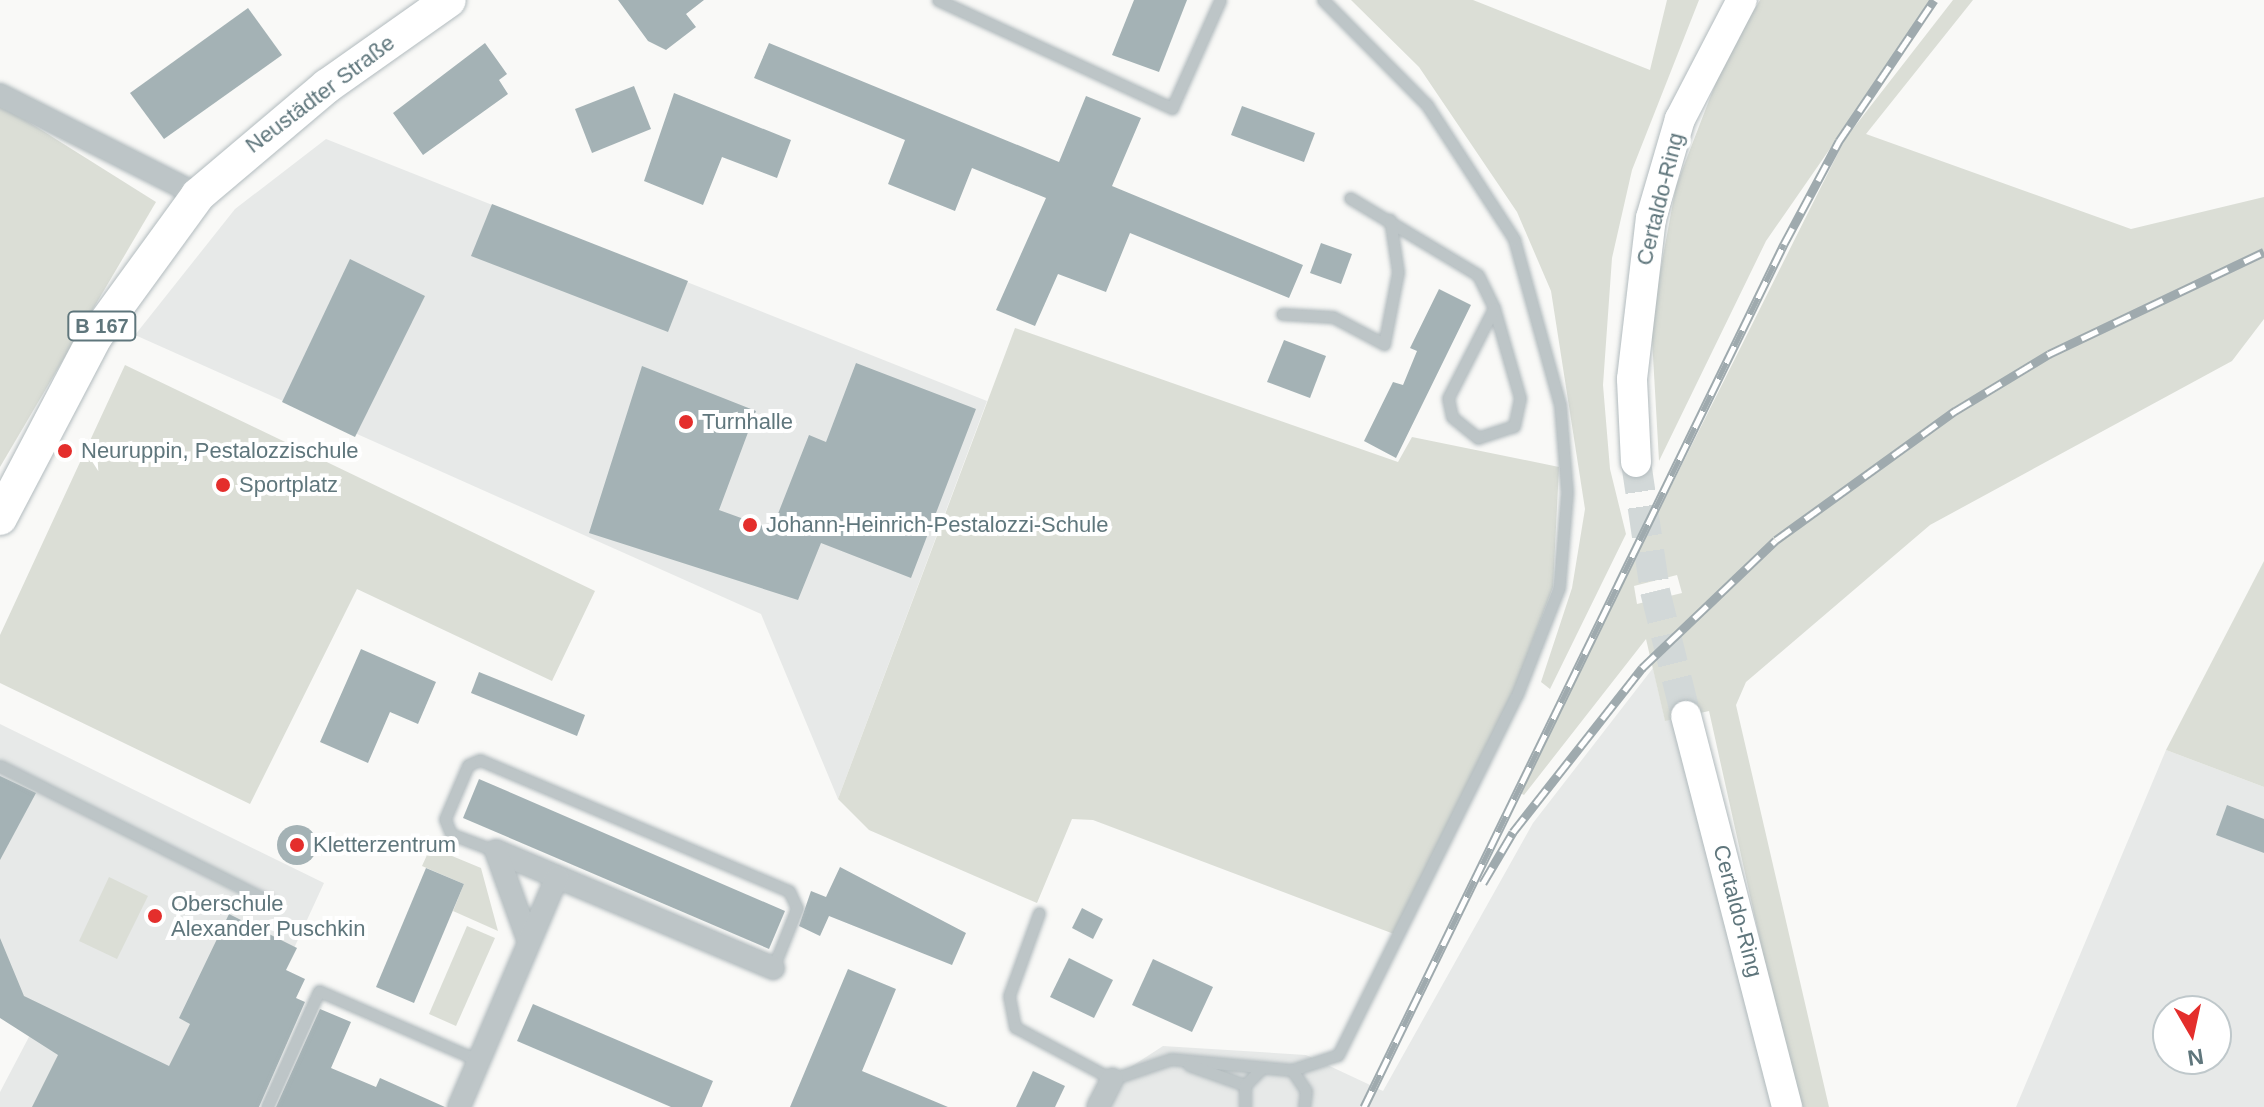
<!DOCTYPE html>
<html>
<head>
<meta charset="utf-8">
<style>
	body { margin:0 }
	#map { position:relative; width:2264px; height:1107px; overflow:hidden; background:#f9f9f7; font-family:Helvetica,sans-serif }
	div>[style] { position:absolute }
	.built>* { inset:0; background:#e7e9e8 }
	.green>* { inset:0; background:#dbded6 }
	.building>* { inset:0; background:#a4b2b5 }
	.round { border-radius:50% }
	.secondary-tunnel>* { height:30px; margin-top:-15px; transform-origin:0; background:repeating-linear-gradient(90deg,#d2d8d8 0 30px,transparent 0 45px) }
	.roads { filter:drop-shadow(0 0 2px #b2bbbe) drop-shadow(0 0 2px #b2bbbe) }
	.service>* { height:11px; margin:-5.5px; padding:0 5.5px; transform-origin:5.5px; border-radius:5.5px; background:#bdc5c7 }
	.minor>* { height:22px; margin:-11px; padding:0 11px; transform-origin:11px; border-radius:11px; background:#bdc5c7 }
	.secondary>* { height:30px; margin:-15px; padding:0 15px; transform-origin:15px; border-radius:15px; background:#fff }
	.primary>* { height:34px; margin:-17px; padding:0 17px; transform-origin:17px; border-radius:17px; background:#fff }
	.rail>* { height:9px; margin-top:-4.5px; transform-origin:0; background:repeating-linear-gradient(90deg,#fff 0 18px,#9faaae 0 36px); box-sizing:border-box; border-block:2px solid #9faaae }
	.dots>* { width:22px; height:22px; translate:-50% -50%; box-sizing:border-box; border:4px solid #fff; border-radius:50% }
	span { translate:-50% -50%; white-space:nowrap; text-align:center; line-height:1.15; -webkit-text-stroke:8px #fff; paint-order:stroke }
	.shield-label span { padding:2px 6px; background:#fff; border:2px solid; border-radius:6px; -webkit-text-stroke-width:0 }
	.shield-label { font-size:20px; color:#5f767c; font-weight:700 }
	.street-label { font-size:22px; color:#5f767c }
	.poi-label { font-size:22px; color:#5f767c }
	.left { translate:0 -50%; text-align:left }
	.north { position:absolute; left:2152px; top:995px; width:80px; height:80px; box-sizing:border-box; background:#fff; border:2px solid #bfc8cb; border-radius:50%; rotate:171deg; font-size:22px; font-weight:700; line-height:32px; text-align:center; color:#5f767c }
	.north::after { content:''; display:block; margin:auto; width:28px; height:36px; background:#e42e2c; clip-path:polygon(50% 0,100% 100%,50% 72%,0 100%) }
</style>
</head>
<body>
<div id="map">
	<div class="built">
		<i style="clip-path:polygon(326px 139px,987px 401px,838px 799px,761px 614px,135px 335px,235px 209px)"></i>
		<i style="clip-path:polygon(1653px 668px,1665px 720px,1687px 715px,1787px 1107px,1098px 1107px,1112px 1079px,1163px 1046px,1306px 1055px,1383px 1091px,1533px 823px)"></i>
		<i style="clip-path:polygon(0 724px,324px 883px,221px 1107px,0 1107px,0 1092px,31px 1033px,0 1017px)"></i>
		<i style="clip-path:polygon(evenodd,2166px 750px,2264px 787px,2264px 1107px,2016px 1107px,2166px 750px,2168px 1011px,2216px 1011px,2216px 1059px,2168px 1059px,2168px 1011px)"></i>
	</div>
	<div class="green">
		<i style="clip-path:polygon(1351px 0,1473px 0,1650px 70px,1667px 0,1699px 0,1632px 170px,1612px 258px,1603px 385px,1610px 469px,1626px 534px,1550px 689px,1541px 682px,1572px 588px,1585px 509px,1551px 291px,1517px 212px,1419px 67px)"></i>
		<i style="clip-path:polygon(1760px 0,1933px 0,1766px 241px,1659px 461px,1651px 321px,1676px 186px,1725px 59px)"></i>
		<i style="clip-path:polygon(evenodd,1953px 0,1973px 0,1866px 134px,2131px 229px,2264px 197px,2264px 319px,2232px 361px,1930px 525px,1746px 682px,1736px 705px,1829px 1107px,1797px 1107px,1709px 711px,1665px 721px,1646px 639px,1524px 795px,1518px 792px,1845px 139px,1953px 0,1677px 575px,1682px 593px,1637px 604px,1634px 586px,1677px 575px)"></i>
		<i style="clip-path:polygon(0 104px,156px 202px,0 467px)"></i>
		<i style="clip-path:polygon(1015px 328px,1398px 462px,1412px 437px,1559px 467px,1553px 587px,1513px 694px,1394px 934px,1093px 820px,1072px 819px,1037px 903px,869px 830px,838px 799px)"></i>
		<i style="clip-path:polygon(125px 365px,595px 591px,552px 681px,357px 589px,250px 804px,0 683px,0 635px)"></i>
		<i style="clip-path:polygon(2264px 561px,2264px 787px,2166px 750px)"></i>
		<i style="clip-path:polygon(440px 851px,481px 868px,498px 931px,453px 911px,464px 884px,422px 866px,427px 855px)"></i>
		<i style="clip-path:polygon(109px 877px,148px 896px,117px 959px,79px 941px)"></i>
		<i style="clip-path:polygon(467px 926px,495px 938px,456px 1026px,429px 1014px)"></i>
	</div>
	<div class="building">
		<i style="clip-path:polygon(618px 0,704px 0,686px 14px,696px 27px,666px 50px,648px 41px)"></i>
		<i style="clip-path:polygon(1134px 0,1187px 0,1159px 72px,1112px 55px)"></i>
		<i style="clip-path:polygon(248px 8px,282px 55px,164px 139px,130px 93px)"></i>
		<i style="clip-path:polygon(485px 43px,507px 74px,499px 80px,508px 94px,423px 155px,393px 113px)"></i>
		<i style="clip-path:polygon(769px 43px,1059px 162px,1086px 96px,1141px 118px,1112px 186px,1303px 265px,1289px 298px,1130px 233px,1106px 292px,1058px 274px,1035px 326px,996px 310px,1046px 198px,972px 168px,955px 211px,888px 184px,905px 140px,754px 78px)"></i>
		<i style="clip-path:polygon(634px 86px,651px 129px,592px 153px,575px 109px)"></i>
		<i style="clip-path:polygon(674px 93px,791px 140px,777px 178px,722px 157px,703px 205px,644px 181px)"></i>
		<i style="clip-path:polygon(1242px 106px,1315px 133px,1304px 162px,1231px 135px)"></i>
		<i style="clip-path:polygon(492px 204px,688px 281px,668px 332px,471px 256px)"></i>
		<i style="clip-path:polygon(1321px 243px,1352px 254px,1341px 284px,1310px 273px)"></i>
		<i style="clip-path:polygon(350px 259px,425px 296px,355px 437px,282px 402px)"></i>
		<i style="clip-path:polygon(1439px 289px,1471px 305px,1396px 458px,1364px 441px,1393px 382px,1403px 385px,1417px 351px,1410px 348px)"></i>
		<i style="clip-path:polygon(1284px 340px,1326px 356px,1310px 398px,1267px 382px)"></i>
		<i style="clip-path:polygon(856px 363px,976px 409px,911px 578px,821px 543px,798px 600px,589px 533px,642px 366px,756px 411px,719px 510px,772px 529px,809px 435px,826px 442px)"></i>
		<i style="clip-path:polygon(361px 649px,436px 682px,418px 724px,390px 712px,368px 763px,320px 742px)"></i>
		<i style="clip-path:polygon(479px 672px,585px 715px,577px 736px,471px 693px)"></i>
		<i style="clip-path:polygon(0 776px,36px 793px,0 860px)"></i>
		<i style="clip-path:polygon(479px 779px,785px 911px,769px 949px,463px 818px)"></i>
		<i style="clip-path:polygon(2227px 805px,2264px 819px,2264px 853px,2216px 835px)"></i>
		<i class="round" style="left:277px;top:825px;width:40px;height:40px"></i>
		<i style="clip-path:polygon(840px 867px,966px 933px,952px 965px,829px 916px,820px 936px,799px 926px,811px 891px,826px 897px)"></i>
		<i style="clip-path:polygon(426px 868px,464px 884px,414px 1003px,376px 987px)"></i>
		<i style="clip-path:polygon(1082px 908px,1103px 919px,1093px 939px,1072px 928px)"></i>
		<i style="clip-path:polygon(229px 914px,297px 948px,286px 970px,305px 979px,296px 998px,305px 1002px,259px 1107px,32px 1107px,58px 1055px,0 1018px,0 938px,24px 996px,169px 1066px,190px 1024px,179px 1018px)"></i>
		<i style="clip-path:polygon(1069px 958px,1113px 980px,1094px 1018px,1050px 997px)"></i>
		<i style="clip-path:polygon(1153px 959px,1213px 987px,1192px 1032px,1132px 1005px)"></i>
		<i style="clip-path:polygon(848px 969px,896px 989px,862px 1071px,948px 1107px,790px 1107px)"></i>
		<i style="clip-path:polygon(533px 1004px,713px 1081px,702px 1107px,671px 1107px,517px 1041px)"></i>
		<i style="clip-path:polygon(320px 1009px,351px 1022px,331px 1068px,376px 1087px,380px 1078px,445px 1107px,276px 1107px)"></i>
		<i style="clip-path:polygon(1033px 1071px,1065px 1086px,1055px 1107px,1016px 1107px)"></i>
	</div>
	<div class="secondary-tunnel">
		<i style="left:1636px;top:462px;width:130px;rotate:81.6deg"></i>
		<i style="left:1655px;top:591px;width:129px;rotate:76.1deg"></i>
	</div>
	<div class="roads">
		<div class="service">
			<i style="left:938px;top:0;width:258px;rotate:24.8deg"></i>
			<i style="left:1172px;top:108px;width:118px;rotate:-66deg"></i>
			<i style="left:1350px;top:198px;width:149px;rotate:31deg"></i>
			<i style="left:1478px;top:275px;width:37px;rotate:64deg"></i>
			<i style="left:1494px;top:308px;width:94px;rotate:73.9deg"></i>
			<i style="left:1520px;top:398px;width:29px;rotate:102deg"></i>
			<i style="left:1514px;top:426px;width:38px;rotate:162deg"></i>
			<i style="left:1478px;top:438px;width:33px;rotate:-141deg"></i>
			<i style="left:1452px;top:417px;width:19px;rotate:-102deg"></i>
			<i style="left:1448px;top:398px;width:101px;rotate:-62.9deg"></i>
			<i style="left:1282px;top:314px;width:51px;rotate:3.4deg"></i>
			<i style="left:1333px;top:317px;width:58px;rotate:27.9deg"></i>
			<i style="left:1384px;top:344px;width:73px;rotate:-79deg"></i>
			<i style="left:1398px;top:272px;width:53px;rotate:-98.7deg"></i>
			<i style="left:0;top:766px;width:302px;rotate:26.7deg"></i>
			<i style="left:496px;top:851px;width:48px;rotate:-159.3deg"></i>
			<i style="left:451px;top:834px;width:16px;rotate:-112deg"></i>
			<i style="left:445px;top:819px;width:59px;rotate:-66.9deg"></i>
			<i style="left:468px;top:765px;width:13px;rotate:-23deg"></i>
			<i style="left:480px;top:760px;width:336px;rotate:23deg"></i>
			<i style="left:789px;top:891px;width:19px;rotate:65deg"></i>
			<i style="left:797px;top:908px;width:65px;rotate:111.8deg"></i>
			<i style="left:1039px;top:913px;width:88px;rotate:109.9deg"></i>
			<i style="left:1009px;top:996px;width:32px;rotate:79deg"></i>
			<i style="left:1015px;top:1027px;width:110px;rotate:28.2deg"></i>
			<i style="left:1112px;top:1079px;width:62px;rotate:-18.7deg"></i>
			<i style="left:1171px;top:1059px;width:121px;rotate:5.2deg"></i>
			<i style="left:1292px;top:1070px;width:48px;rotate:-18.1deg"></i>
			<i style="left:1338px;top:1055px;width:402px;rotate:-63.6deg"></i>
			<i style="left:1517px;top:695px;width:115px;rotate:-68.6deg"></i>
			<i style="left:1559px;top:588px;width:96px;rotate:-85.2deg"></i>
			<i style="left:1567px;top:492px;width:87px;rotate:-94.6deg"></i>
			<i style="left:1560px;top:405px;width:172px;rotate:-105.5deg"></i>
			<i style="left:1514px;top:239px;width:160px;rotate:-123deg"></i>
			<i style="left:1427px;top:105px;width:148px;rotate:-134.7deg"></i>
			<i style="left:1189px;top:1065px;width:59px;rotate:19.7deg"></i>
			<i style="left:1292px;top:1070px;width:25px;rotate:56deg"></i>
			<i style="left:1306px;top:1091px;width:16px;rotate:97deg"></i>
			<i style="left:267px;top:1107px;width:127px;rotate:-65.9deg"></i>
			<i style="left:319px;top:991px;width:173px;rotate:23.5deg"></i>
			<i style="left:1245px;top:1107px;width:22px;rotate:-90deg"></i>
			<i style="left:1245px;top:1085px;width:25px;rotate:-45deg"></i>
		</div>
		<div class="minor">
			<i style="left:0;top:95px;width:222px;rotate:26.8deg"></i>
			<i style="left:496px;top:851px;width:301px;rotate:22.9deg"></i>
			<i style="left:496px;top:851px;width:97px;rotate:70.1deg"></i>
			<i style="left:459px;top:1107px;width:250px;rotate:-66.9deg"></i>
			<i style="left:1098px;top:1107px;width:31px;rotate:-63deg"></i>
		</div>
		<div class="secondary">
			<i style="left:1636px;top:462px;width:83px;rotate:-92.8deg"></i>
			<i style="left:1632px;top:379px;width:162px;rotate:-83.3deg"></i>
			<i style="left:1651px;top:218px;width:103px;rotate:-73.7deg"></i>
			<i style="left:1680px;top:119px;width:134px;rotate:-62.5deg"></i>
			<i style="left:1686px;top:716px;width:404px;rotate:75.5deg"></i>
		</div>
		<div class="primary">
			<i style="left:0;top:518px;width:204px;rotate:-62.3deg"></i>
			<i style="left:95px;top:337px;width:175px;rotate:-54deg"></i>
			<i style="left:198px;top:195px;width:169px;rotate:-40.2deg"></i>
			<i style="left:327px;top:86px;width:149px;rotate:-35.2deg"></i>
		</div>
	</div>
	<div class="rail">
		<i style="left:1483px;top:883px;width:59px;rotate:-59.5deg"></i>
		<i style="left:1513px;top:832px;width:209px;rotate:-51.8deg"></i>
		<i style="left:1642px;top:668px;width:185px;rotate:-43.7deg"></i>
		<i style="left:1776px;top:540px;width:221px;rotate:-35.8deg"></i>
		<i style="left:1955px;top:411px;width:110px;rotate:-31.2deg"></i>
		<i style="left:2049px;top:354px;width:238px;rotate:-25.4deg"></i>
		<i style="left:1364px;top:1107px;width:960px;rotate:-64.05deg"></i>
		<i style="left:1784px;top:244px;width:117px;rotate:-61.9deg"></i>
		<i style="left:1839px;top:141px;width:170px;rotate:-56deg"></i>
	</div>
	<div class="dots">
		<i style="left:686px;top:422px;background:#e42e2c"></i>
		<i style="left:65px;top:451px;background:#e42e2c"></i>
		<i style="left:223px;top:485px;background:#e42e2c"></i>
		<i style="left:750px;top:525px;background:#e42e2c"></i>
		<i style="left:297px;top:845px;background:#e42e2c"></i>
		<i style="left:155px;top:916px;background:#e42e2c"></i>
	</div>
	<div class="shield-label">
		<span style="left:102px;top:326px">B 167</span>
	</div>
	<div class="street-label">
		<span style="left:320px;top:94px;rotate:-37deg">Neustädter Straße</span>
		<span style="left:1660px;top:199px;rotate:-76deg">Certaldo-Ring</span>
		<span style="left:1738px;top:911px;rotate:75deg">Certaldo-Ring</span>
	</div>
	<div class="poi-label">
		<span class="left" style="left:702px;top:422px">Turnhalle</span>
		<span class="left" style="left:81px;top:451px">Neuruppin, Pestalozzischule</span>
		<span class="left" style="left:239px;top:485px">Sportplatz</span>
		<span class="left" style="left:766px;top:525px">Johann-Heinrich-Pestalozzi-Schule</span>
		<span class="left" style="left:313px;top:845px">Kletterzentrum</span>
		<span class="left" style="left:171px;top:916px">Oberschule<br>Alexander Puschkin</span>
	</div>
	<div class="north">N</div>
</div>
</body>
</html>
